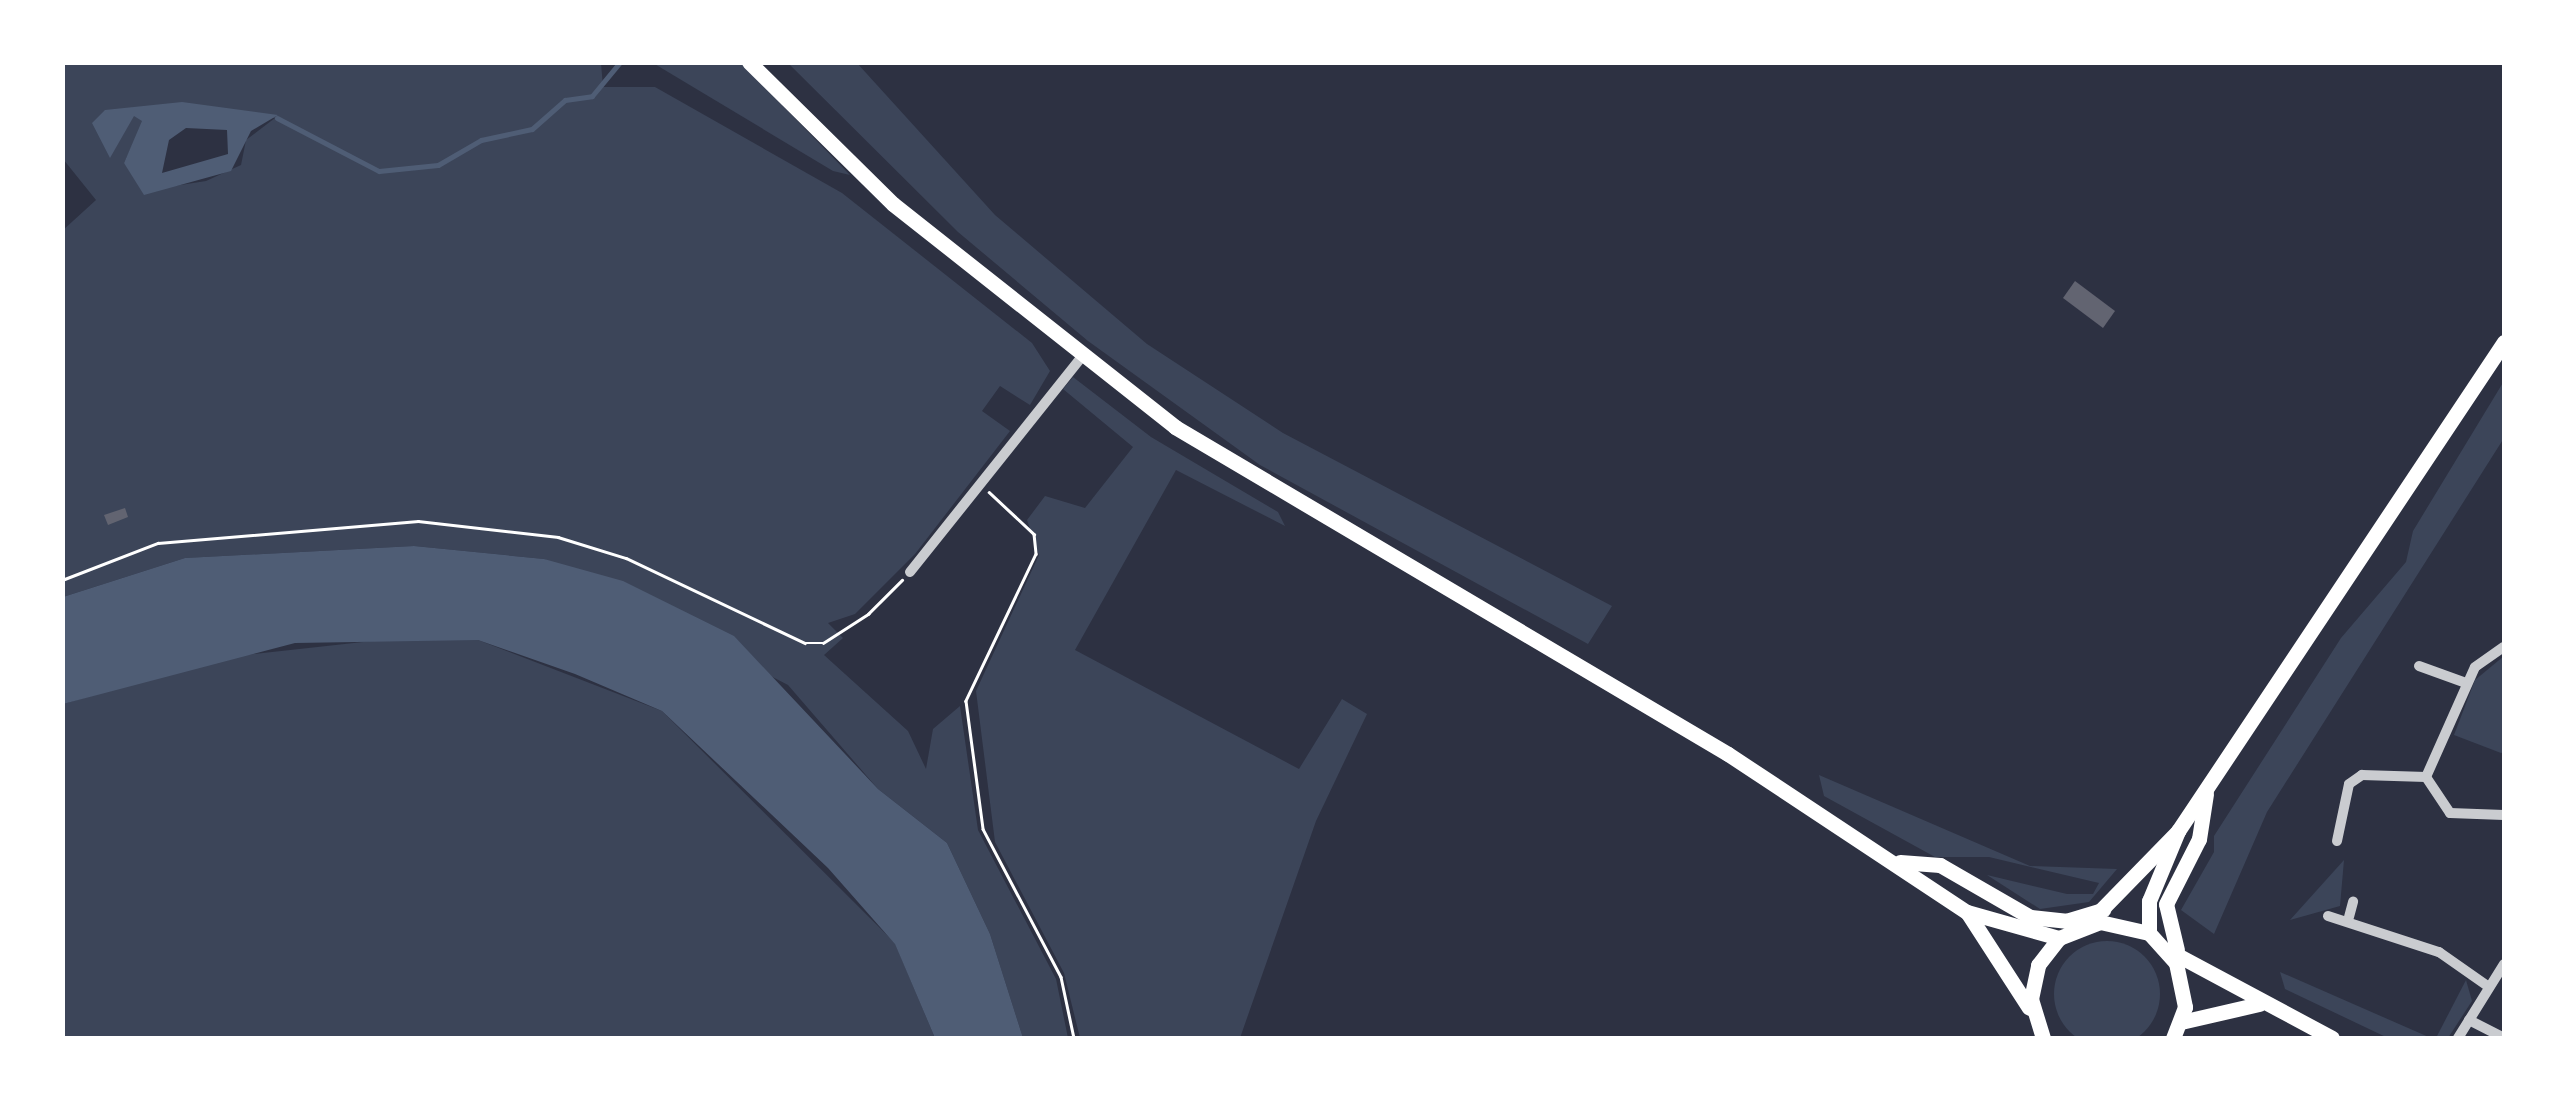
<!DOCTYPE html>
<html>
<head>
<meta charset="utf-8">
<style>
	body { margin:0 }
	#map { position:relative; width:2567px; height:1101px; overflow:hidden; background:#2d3142; font-family:Arial,sans-serif }
	div>[style] { position:absolute }
	.green>* { inset:0; background:#3c4559 }
	.round { border-radius:50% }
	.water>* { inset:0; background:#4f5d75 }
	.stream>* { height:5px; margin:-2.5px; padding:0 2.5px; transform-origin:2.5px; border-radius:2.5px; background:#4f5d75 }
	.building>* { inset:0; background:#626471 }
	.path>* { height:2.5px; margin:-1.25px; padding:0 1.25px; transform-origin:1.25px; border-radius:1.25px; background:#fff }
	.minor>* { height:10px; margin:-5px; padding:0 5px; transform-origin:5px; border-radius:5px; background:#caccd0 }
	.primary>* { height:15px; margin:-7.5px; padding:0 7.5px; transform-origin:7.5px; border-radius:7.5px; background:#fff }
	.trunk>* { height:15px; margin:-7.5px; padding:0 7.5px; transform-origin:7.5px; border-radius:7.5px; background:#fff }
	span { translate:-50% -50%; white-space:nowrap; text-align:center; line-height:1.15; -webkit-text-stroke:8px #fff; paint-order:stroke }
	.frame { position:absolute; inset:0; border:65px solid #fff; pointer-events:none }
</style>
</head>
<body>
<div id="map">
	<div class="green">
		<i style="clip-path:polygon(evenodd,63px 62px,601px 63px,603px 87px,655px 87px,842px 193px,1032px 343px,1050px 371px,1030px 405px,1000px 386px,982px 411px,1010px 431px,915px 554px,855px 614px,828px 623px,843px 638px,824px 655px,908px 731px,926px 769px,933px 729px,960px 706px,978px 830px,1056px 979px,1068px 1038px,1023px 1038px,990px 934px,947px 843px,878px 789px,788px 685px,544px 559px,414px 546px,185px 558px,63px 597px,62px 231px,96px 200px,63px 159px,63px 62px,203px 107px,275px 118px,246px 140px,241px 165px,206px 181px,174px 186px,124px 163px,149px 109px,203px 107px)"></i>
		<i style="clip-path:polygon(653px 63px,741px 63px,850px 175px,833px 171px)"></i>
		<i style="clip-path:polygon(788px 63px,857px 63px,995px 215px,1147px 344px,1283px 433px,1612px 606px,1588px 644px,1260px 465px,1088px 341px,958px 232px)"></i>
		<i style="clip-path:polygon(1073px 377px,1151px 437px,1278px 512px,1285px 526px,1176px 470px,1075px 650px,1299px 769px,1342px 699px,1367px 714px,1316px 821px,1240px 1038px,1080px 1038px,1064px 973px,995px 842px,976px 691px,1039px 555px,1027px 520px,1045px 496px,1085px 508px,1133px 447px,1063px 389px)"></i>
		<i style="clip-path:polygon(2504px 381px,2504px 438px,2267px 812px,2214px 934px,2181px 910px,2214px 852px,2214px 836px,2341px 638px,2406px 562px,2413px 531px)"></i>
		<i style="clip-path:polygon(390px 639px,478px 640px,662px 711px,895px 943px,935px 1038px,63px 1038px,63px 704px,226px 657px)"></i>
		<i style="clip-path:polygon(2504px 656px,2504px 752px,2501px 753px,2454px 735px,2475px 680px)"></i>
		<i style="clip-path:polygon(1819px 775px,2030px 866px,2117px 869px,2089px 902px,2040px 909px,1987px 875px,2067px 894px,2093px 894px,2099px 883px,1989px 857px,1935px 857px,1824px 796px)"></i>
		<i style="clip-path:polygon(2344px 860px,2340px 906px,2290px 920px)"></i>
		<i class="round" style="left:2054px;top:941px;width:106px;height:106px"></i>
		<i style="clip-path:polygon(2280px 972px,2431px 1038px,2388px 1038px,2285px 989px)"></i>
		<i style="clip-path:polygon(2466px 980px,2472px 1001px,2448px 1038px,2436px 1038px)"></i>
	</div>
	<div class="water">
		<i style="clip-path:polygon(evenodd,182px 102px,278px 115px,251px 131px,231px 171px,144px 195px,124px 163px,142px 121px,134px 116px,110px 158px,92px 123px,105px 110px,182px 102px,186px 128px,227px 130px,228px 154px,162px 173px,169px 140px,186px 128px)"></i>
		<i style="clip-path:polygon(414px 546px,544px 559px,623px 581px,734px 636px,878px 789px,947px 843px,990px 934px,1023px 1038px,935px 1038px,895px 944px,828px 868px,662px 711px,575px 674px,478px 640px,295px 643px,63px 704px,63px 597px,185px 558px)"></i>
	</div>
	<div class="stream">
		<i style="left:277px;top:118px;width:115px;rotate:27.5deg"></i>
		<i style="left:379px;top:171px;width:59px;rotate:-5.8deg"></i>
		<i style="left:438px;top:165px;width:50px;rotate:-30.2deg"></i>
		<i style="left:481px;top:140px;width:52px;rotate:-12.2deg"></i>
		<i style="left:532px;top:129px;width:44px;rotate:-41.3deg"></i>
		<i style="left:565px;top:100px;width:27px;rotate:-8deg"></i>
		<i style="left:592px;top:96px;width:44px;rotate:-50.5deg"></i>
	</div>
	<div class="building">
		<i style="clip-path:polygon(2075px 281px,2115px 311px,2103px 328px,2063px 298px)"></i>
		<i style="clip-path:polygon(125px 508px,128px 517px,108px 525px,104px 515px)"></i>
	</div>
	<div class="path">
		<i style="left:989px;top:492px;width:62px;rotate:43deg"></i>
		<i style="left:1034px;top:534px;width:20px;rotate:84deg"></i>
		<i style="left:1036px;top:554px;width:163px;rotate:115.5deg"></i>
		<i style="left:966px;top:701px;width:129px;rotate:82.4deg"></i>
		<i style="left:983px;top:829px;width:167px;rotate:62.2deg"></i>
		<i style="left:1061px;top:977px;width:62px;rotate:78deg"></i>
		<i style="left:62px;top:580px;width:103px;rotate:-21.1deg"></i>
		<i style="left:158px;top:543px;width:261px;rotate:-4.8deg"></i>
		<i style="left:418px;top:521px;width:141px;rotate:6.5deg"></i>
		<i style="left:558px;top:537px;width:71px;rotate:17.2deg"></i>
		<i style="left:626px;top:558px;width:198px;rotate:25.4deg"></i>
		<i style="left:805px;top:643px;width:18px"></i>
		<i style="left:823px;top:643px;width:54px;rotate:-32.8deg"></i>
		<i style="left:868px;top:614px;width:48px;rotate:-45deg"></i>
	</div>
	<div class="minor">
		<i style="left:910px;top:572px;width:273px;rotate:-51.4deg"></i>
		<i style="left:2419px;top:666px;width:50px;rotate:19.9deg"></i>
		<i style="left:2426px;top:777px;width:120px;rotate:-66deg"></i>
		<i style="left:2475px;top:667px;width:35px;rotate:-35deg"></i>
		<i style="left:2337px;top:841px;width:58px;rotate:-78.1deg"></i>
		<i style="left:2349px;top:784px;width:16px;rotate:-35deg"></i>
		<i style="left:2362px;top:775px;width:64px;rotate:1.8deg"></i>
		<i style="left:2426px;top:777px;width:43px;rotate:56.3deg"></i>
		<i style="left:2450px;top:813px;width:54px;rotate:2.1deg"></i>
		<i style="left:2328px;top:916px;width:117px;rotate:18deg"></i>
		<i style="left:2439px;top:952px;width:61px;rotate:35deg"></i>
		<i style="left:2349px;top:917px;width:16px;rotate:-75deg"></i>
		<i style="left:2469px;top:1020px;width:39px;rotate:27deg"></i>
		<i style="left:2458px;top:1038px;width:87px;rotate:-58.1deg"></i>
	</div>
	<div class="primary">
		<i style="left:2168px;top:950px;width:186px;rotate:28.2deg"></i>
		<i style="left:2181px;top:1022px;width:80px;rotate:-13deg"></i>
	</div>
	<div class="trunk">
		<i style="left:749px;top:62px;width:202px;rotate:44.6deg"></i>
		<i style="left:893px;top:204px;width:360px;rotate:38.3deg"></i>
		<i style="left:1175px;top:427px;width:642px;rotate:30.6deg"></i>
		<i style="left:1728px;top:754px;width:287px;rotate:33.5deg"></i>
		<i style="left:1967px;top:912px;width:96px;rotate:15.8deg"></i>
		<i style="left:1900px;top:862px;width:40px;rotate:4.3deg"></i>
		<i style="left:1940px;top:865px;width:104px;rotate:30deg"></i>
		<i style="left:2030px;top:917px;width:36px;rotate:6deg"></i>
		<i style="left:2066px;top:921px;width:39px;rotate:-17deg"></i>
		<i style="left:1967px;top:912px;width:114px;rotate:57.1deg"></i>
		<i style="left:2098px;top:913px;width:115px;rotate:-45.7deg"></i>
		<i style="left:2149px;top:933px;width:32px;rotate:-90deg"></i>
		<i style="left:2149px;top:901px;width:76px;rotate:-67.5deg"></i>
		<i style="left:2178px;top:831px;width:588px;rotate:-56.31deg"></i>
		<i style="left:2177px;top:950px;width:47px;rotate:-103.4deg"></i>
		<i style="left:2166px;top:904px;width:73px;rotate:-63.1deg"></i>
		<i style="left:2199px;top:839px;width:46px;rotate:-81.2deg"></i>
		<i style="left:2043px;top:1038px;width:41px;rotate:-107.1deg"></i>
		<i style="left:2031px;top:999px;width:35px;rotate:-78deg"></i>
		<i style="left:2038px;top:965px;width:34px;rotate:-52deg"></i>
		<i style="left:2059px;top:938px;width:44px;rotate:-21.3deg"></i>
		<i style="left:2100px;top:922px;width:50px;rotate:12.7deg"></i>
		<i style="left:2149px;top:933px;width:40px;rotate:48deg"></i>
		<i style="left:2176px;top:963px;width:45px;rotate:78.4deg"></i>
		<i style="left:2185px;top:1007px;width:33px;rotate:111deg"></i>
	</div>
	<div class="frame"></div>
</div>
</body>
</html>
